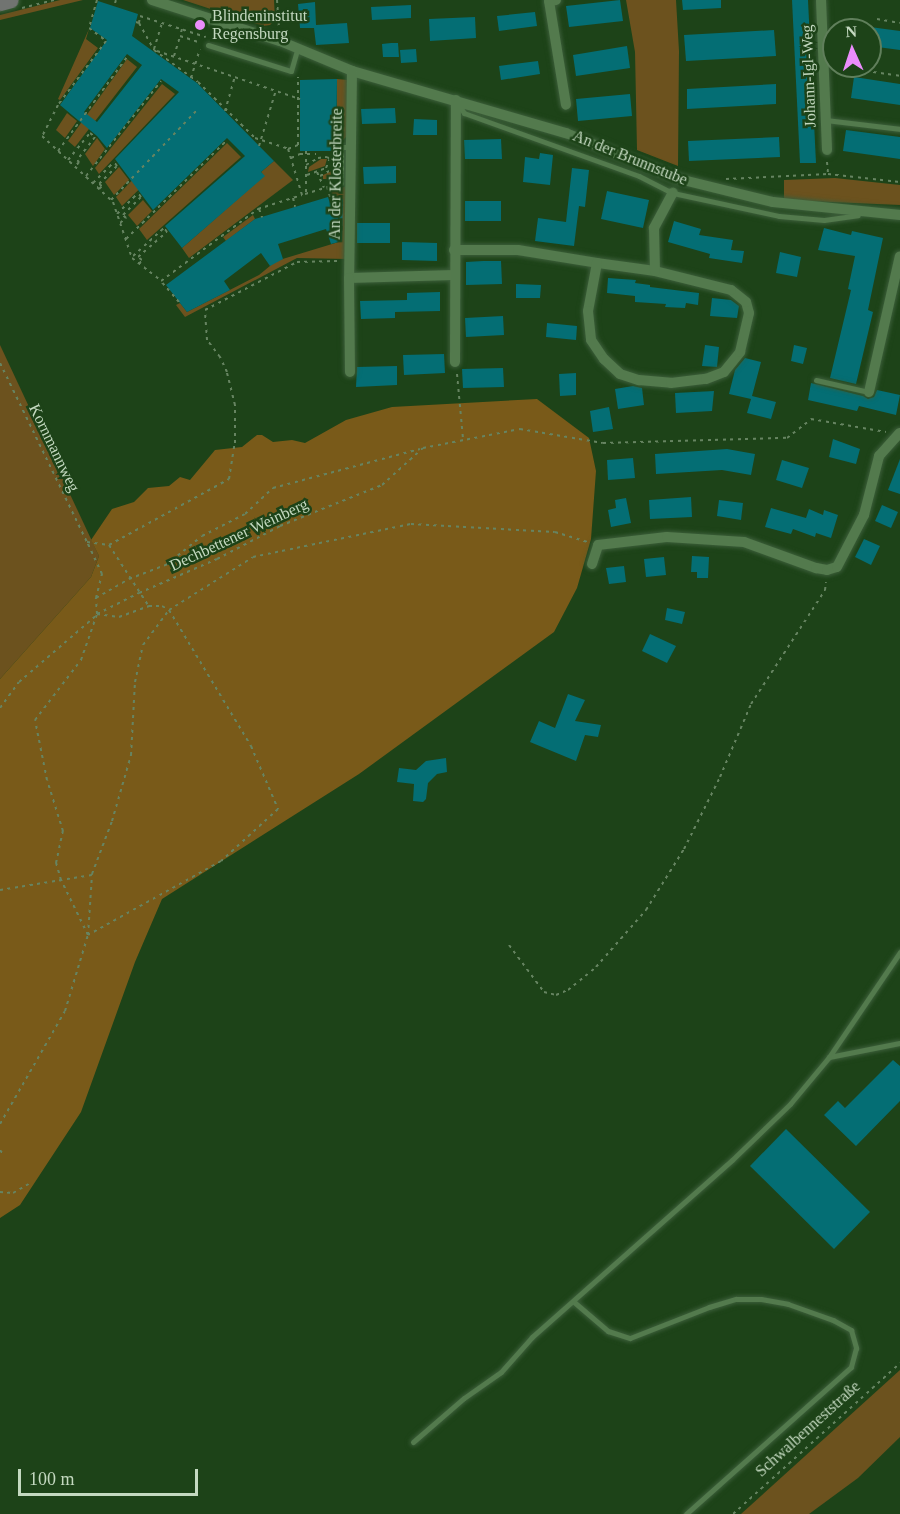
<!DOCTYPE html>
<html>
<head>
<meta charset="utf-8">
<style>
	body { margin:0 }
	#map { position:relative; width:900px; height:1514px; overflow:hidden; background:#1d4318; font-family:"Times New Roman",serif }
	div>[style] { position:absolute }
	.green>* { inset:0; background:#6c521e }
	.forest>* { inset:0; background:#795a19 }
	.building>* { inset:0; background:#046e74 }
	.path>* { height:2px; margin-top:-1px; transform-origin:0; background:repeating-linear-gradient(90deg,#668461 0 3px,transparent 0 7.5px) }
	.roads { filter:drop-shadow(0 0 2px #3c5e3a) drop-shadow(0 0 2px #3c5e3a) }
	.lane>* { height:5px; margin:-2.5px; padding:0 2.5px; transform-origin:2.5px; border-radius:2.5px; background:#537a4d }
	.street>* { height:10px; margin:-5px; padding:0 5px; transform-origin:5px; border-radius:5px; background:#537a4d }
	.secondary>* { height:15px; margin:-7.5px; padding:0 7.5px; transform-origin:7.5px; border-radius:7.5px; background:#717471 }
	.dots>* { width:16px; height:16px; translate:-50% -50%; box-sizing:border-box; border:3px solid #1d4318; border-radius:50% }
	span { translate:-50% -50%; white-space:nowrap; text-align:center; line-height:1.15; -webkit-text-stroke:5px #1d4318; paint-order:stroke }
	.poi-label { font-size:16px; color:#c4d9c0 }
	.left { translate:0 -50%; text-align:left }
	.street-label { font-size:16px; color:#c4d9c0 }
	.north { position:absolute; left:822px; top:18px; width:60px; height:60px; box-sizing:border-box; background:#1d4318; border:2px solid #607f5b; border-radius:50%; rotate:357deg; font-size:16px; font-weight:700; line-height:24px; text-align:center; color:#c4d9c0 }
	.north::after { content:''; display:block; margin:auto; width:21px; height:27px; background:#eb8dfc; clip-path:polygon(50% 0,100% 100%,50% 72%,0 100%) }
	.scale { position:absolute; left:18px; top:1469px; width:180px; height:27px; box-sizing:border-box; border:3px solid #c4d9c0; border-top:0; padding-left:8px; font-size:18px; line-height:21px; white-space:nowrap; color:#c4d9c0; -webkit-text-stroke:4px #1d4318; paint-order:stroke }
</style>
</head>
<body>
<div id="map">
	<div class="green">
		<i style="clip-path:polygon(60px 0,83px 0,0 20px,0 15px)"></i>
		<i style="clip-path:polygon(183px 0,274px 0,275px 20px,270px 25px,263px 26px)"></i>
		<i style="clip-path:polygon(626px 0,676px 0,679px 51px,678px 166px,637px 150px,635px 52px)"></i>
		<i style="clip-path:polygon(89px 29px,86px 39px,98px 48px,60px 100px,58px 99px)"></i>
		<i style="clip-path:polygon(127px 59px,137px 67px,75px 147px,68px 141px)"></i>
		<i style="clip-path:polygon(337px 79px,348px 80px,347px 136px,342px 141px,337px 141px)"></i>
		<i style="clip-path:polygon(162px 84px,175px 94px,99px 174px,95px 168px)"></i>
		<i style="clip-path:polygon(67px 113px,77px 121px,65px 138px,56px 130px)"></i>
		<i style="clip-path:polygon(197px 113px,207px 123px,122px 206px,116px 197px)"></i>
		<i style="clip-path:polygon(97px 138px,105px 149px,93px 166px,85px 154px)"></i>
		<i style="clip-path:polygon(227px 143px,241px 157px,147px 240px,139px 229px)"></i>
		<i style="clip-path:polygon(337px 152px,337px 179px,323px 179px,323px 175px,334px 170px,333px 159px)"></i>
		<i style="clip-path:polygon(321px 159px,327px 159px,325px 166px,308px 172px,309px 167px)"></i>
		<i style="clip-path:polygon(274px 161px,293px 180px,189px 258px,182px 248px,264px 176px,261px 172px)"></i>
		<i style="clip-path:polygon(119px 167px,129px 180px,114px 195px,105px 182px)"></i>
		<i style="clip-path:polygon(835px 178px,900px 185px,900px 205px,784px 200px,784px 180px)"></i>
		<i style="clip-path:polygon(347px 186px,347px 259px,297px 258px,185px 317px,176px 305px,180px 303px,187px 312px,259px 275px,276px 261px,342px 241px,336px 195px,332px 196px,330px 191px)"></i>
		<i style="clip-path:polygon(143px 200px,152px 211px,137px 226px,128px 215px)"></i>
		<i style="clip-path:polygon(253px 215px,255px 219px,226px 241px,223px 237px)"></i>
		<i style="clip-path:polygon(0 345px,99px 556px,91px 577px,0 679px)"></i>
		<i style="clip-path:polygon(900px 1370px,900px 1437px,858px 1478px,809px 1514px,741px 1514px)"></i>
	</div>
	<div class="forest">
		<i style="clip-path:polygon(537px 399px,589px 438px,596px 471px,591px 539px,577px 588px,554px 632px,359px 774px,162px 899px,135px 962px,81px 1112px,20px 1205px,0 1218px,0 679px,91px 577px,99px 556px,91px 540px,112px 509px,134px 502px,148px 488px,169px 486px,180px 477px,190px 480px,215px 450px,242px 447px,257px 435px,262px 435px,273px 442px,292px 440px,305px 443px,346px 420px,392px 407px)"></i>
	</div>
	<div class="building">
		<i style="clip-path:polygon(620px 0,623px 21px,569px 27px,566px 6px)"></i>
		<i style="clip-path:polygon(682px 0,721px 0,721px 8px,683px 10px)"></i>
		<i style="clip-path:polygon(792px 0,808px 0,816px 163px,800px 163px)"></i>
		<i style="clip-path:polygon(evenodd,98px 1px,138px 14px,132px 36px,197px 83px,274px 161px,261px 172px,265px 176px,182px 248px,165px 226px,245px 156px,227px 138px,153px 210px,115px 159px,179px 92px,161px 79px,107px 148px,97px 136px,60px 105px,107px 40px,90px 28px,98px 1px,127px 54px,142px 65px,97px 122px,84px 112px,127px 54px)"></i>
		<i style="clip-path:polygon(315px 2px,316px 25px,347px 23px,349px 43px,316px 45px,314px 28px,300px 28px,298px 4px)"></i>
		<i style="clip-path:polygon(411px 5px,411px 18px,372px 20px,371px 7px)"></i>
		<i style="clip-path:polygon(535px 12px,537px 26px,499px 31px,497px 16px)"></i>
		<i style="clip-path:polygon(475px 17px,476px 38px,430px 41px,429px 19px)"></i>
		<i style="clip-path:polygon(870px 27px,900px 31px,900px 50px,870px 46px)"></i>
		<i style="clip-path:polygon(774px 30px,776px 56px,686px 61px,684px 35px)"></i>
		<i style="clip-path:polygon(391px 43px,398px 43px,399px 57px,383px 57px,382px 44px)"></i>
		<i style="clip-path:polygon(627px 46px,630px 68px,576px 76px,573px 55px)"></i>
		<i style="clip-path:polygon(416px 49px,417px 62px,401px 63px,400px 50px)"></i>
		<i style="clip-path:polygon(538px 61px,540px 74px,501px 80px,499px 66px)"></i>
		<i style="clip-path:polygon(854px 77px,900px 84px,900px 105px,851px 98px)"></i>
		<i style="clip-path:polygon(337px 79px,336px 151px,300px 151px,300px 80px)"></i>
		<i style="clip-path:polygon(776px 84px,776px 104px,687px 109px,687px 89px)"></i>
		<i style="clip-path:polygon(630px 94px,632px 116px,578px 121px,576px 99px)"></i>
		<i style="clip-path:polygon(395px 108px,396px 123px,362px 124px,361px 109px)"></i>
		<i style="clip-path:polygon(414px 119px,437px 120px,437px 135px,413px 135px)"></i>
		<i style="clip-path:polygon(846px 130px,900px 137px,900px 159px,843px 151px)"></i>
		<i style="clip-path:polygon(779px 137px,780px 157px,689px 161px,688px 141px)"></i>
		<i style="clip-path:polygon(501px 139px,502px 159px,465px 159px,464px 140px)"></i>
		<i style="clip-path:polygon(540px 153px,553px 155px,550px 185px,523px 182px,525px 157px,539px 159px)"></i>
		<i style="clip-path:polygon(396px 166px,396px 183px,364px 184px,363px 167px)"></i>
		<i style="clip-path:polygon(572px 168px,589px 170px,585px 207px,579px 206px,574px 246px,535px 241px,538px 218px,566px 222px)"></i>
		<i style="clip-path:polygon(607px 191px,649px 200px,643px 228px,601px 219px)"></i>
		<i style="clip-path:polygon(328px 197px,330px 203px,343px 199px,342px 241px,331px 244px,326px 229px,278px 244px,283px 259px,270px 266px,261px 253px,224px 281px,230px 290px,187px 312px,166px 285px,255px 219px)"></i>
		<i style="clip-path:polygon(465px 201px,501px 201px,501px 221px,465px 221px)"></i>
		<i style="clip-path:polygon(674px 221px,701px 229px,699px 235px,733px 240px,731px 250px,744px 251px,742px 263px,709px 258px,710px 254px,668px 242px)"></i>
		<i style="clip-path:polygon(357px 223px,390px 223px,390px 243px,357px 243px)"></i>
		<i style="clip-path:polygon(824px 228px,851px 235px,852px 231px,883px 238px,868px 310px,873px 312px,856px 384px,830px 378px,851px 290px,848px 289px,855px 256px,818px 250px)"></i>
		<i style="clip-path:polygon(402px 242px,437px 243px,437px 261px,402px 260px)"></i>
		<i style="clip-path:polygon(780px 252px,801px 257px,797px 277px,776px 273px)"></i>
		<i style="clip-path:polygon(483px 261px,501px 261px,502px 284px,466px 285px,466px 262px)"></i>
		<i style="clip-path:polygon(608px 278px,636px 280px,635px 283px,650px 285px,650px 287px,699px 293px,698px 305px,686px 303px,685px 308px,665px 307px,666px 304px,635px 302px,635px 296px,607px 293px)"></i>
		<i style="clip-path:polygon(516px 284px,541px 285px,540px 298px,516px 298px)"></i>
		<i style="clip-path:polygon(440px 292px,440px 311px,395px 312px,395px 318px,361px 319px,360px 301px,407px 300px,407px 293px)"></i>
		<i style="clip-path:polygon(712px 298px,731px 300px,739px 306px,737px 318px,710px 316px)"></i>
		<i style="clip-path:polygon(503px 316px,504px 335px,466px 337px,465px 318px)"></i>
		<i style="clip-path:polygon(547px 323px,577px 326px,576px 340px,546px 337px)"></i>
		<i style="clip-path:polygon(705px 345px,719px 347px,717px 367px,702px 366px)"></i>
		<i style="clip-path:polygon(794px 345px,807px 348px,803px 364px,791px 361px)"></i>
		<i style="clip-path:polygon(444px 354px,445px 373px,404px 375px,403px 355px)"></i>
		<i style="clip-path:polygon(745px 358px,761px 362px,752px 396px,776px 402px,771px 419px,747px 413px,751px 399px,729px 394px,735px 370px)"></i>
		<i style="clip-path:polygon(397px 366px,397px 385px,356px 387px,357px 367px)"></i>
		<i style="clip-path:polygon(503px 368px,504px 387px,463px 388px,462px 369px)"></i>
		<i style="clip-path:polygon(576px 373px,576px 395px,560px 396px,559px 374px)"></i>
		<i style="clip-path:polygon(811px 383px,863px 396px,868px 399px,874px 397px,877px 390px,900px 395px,896px 415px,859px 406px,857px 411px,808px 400px)"></i>
		<i style="clip-path:polygon(633px 386px,642px 388px,644px 405px,618px 409px,615px 389px)"></i>
		<i style="clip-path:polygon(714px 391px,712px 411px,676px 413px,675px 393px)"></i>
		<i style="clip-path:polygon(609px 407px,613px 429px,593px 432px,590px 411px)"></i>
		<i style="clip-path:polygon(833px 439px,860px 449px,856px 464px,829px 457px)"></i>
		<i style="clip-path:polygon(727px 449px,755px 454px,751px 475px,722px 470px,656px 474px,655px 454px)"></i>
		<i style="clip-path:polygon(633px 458px,635px 478px,608px 480px,607px 460px)"></i>
		<i style="clip-path:polygon(900px 459px,900px 494px,888px 490px)"></i>
		<i style="clip-path:polygon(782px 460px,809px 468px,802px 488px,776px 480px)"></i>
		<i style="clip-path:polygon(691px 497px,692px 517px,650px 519px,649px 500px)"></i>
		<i style="clip-path:polygon(626px 498px,631px 523px,611px 527px,608px 510px,616px 508px,615px 500px)"></i>
		<i style="clip-path:polygon(719px 500px,743px 503px,741px 520px,717px 516px)"></i>
		<i style="clip-path:polygon(882px 505px,898px 512px,891px 528px,875px 521px)"></i>
		<i style="clip-path:polygon(771px 508px,806px 518px,809px 509px,823px 515px,824px 510px,838px 515px,831px 538px,816px 533px,815px 537px,793px 529px,791px 534px,765px 527px)"></i>
		<i style="clip-path:polygon(864px 539px,880px 546px,871px 565px,855px 557px)"></i>
		<i style="clip-path:polygon(692px 556px,709px 557px,708px 578px,697px 578px,697px 572px,691px 572px)"></i>
		<i style="clip-path:polygon(664px 557px,666px 575px,646px 577px,644px 559px)"></i>
		<i style="clip-path:polygon(624px 566px,626px 582px,609px 584px,606px 568px)"></i>
		<i style="clip-path:polygon(667px 608px,685px 612px,682px 624px,665px 620px)"></i>
		<i style="clip-path:polygon(650px 634px,676px 646px,667px 663px,642px 651px)"></i>
		<i style="clip-path:polygon(568px 694px,585px 700px,575px 721px,601px 725px,598px 737px,585px 735px,576px 761px,530px 742px,539px 721px,555px 728px)"></i>
		<i style="clip-path:polygon(446px 758px,447px 772px,437px 774px,428px 783px,426px 799px,423px 802px,413px 801px,414px 784px,397px 782px,399px 768px,416px 770px,426px 761px)"></i>
		<i style="clip-path:polygon(893px 1060px,900px 1066px,900px 1101px,856px 1146px,824px 1115px,838px 1101px,845px 1108px)"></i>
		<i style="clip-path:polygon(786px 1129px,870px 1212px,834px 1249px,750px 1166px)"></i>
	</div>
	<div class="path">
		<i style="left:97px;top:0;width:29px;rotate:106deg"></i>
		<i style="left:89px;top:28px;width:21px;rotate:37deg"></i>
		<i style="left:106px;top:41px;width:80px;rotate:126.9deg"></i>
		<i style="left:58px;top:105px;width:35px;rotate:117deg"></i>
		<i style="left:42px;top:136px;width:97px;rotate:42.9deg"></i>
		<i style="left:113px;top:202px;width:59px;rotate:71.3deg"></i>
		<i style="left:132px;top:258px;width:37px;rotate:38deg"></i>
		<i style="left:277px;top:0;width:30px;rotate:86deg"></i>
		<i style="left:115px;top:3px;width:3px;rotate:-72deg"></i>
		<i style="left:22px;top:8px;width:33px;rotate:-14deg"></i>
		<i style="left:877px;top:19px;width:23px;rotate:10deg"></i>
		<i style="left:136px;top:22px;width:3px;rotate:18deg"></i>
		<i style="left:139px;top:23px;width:7px;rotate:-82deg"></i>
		<i style="left:140px;top:16px;width:69px;rotate:17.7deg"></i>
		<i style="left:139px;top:23px;width:31px;rotate:61deg"></i>
		<i style="left:154px;top:50px;width:54px;rotate:36deg"></i>
		<i style="left:198px;top:82px;width:80px;rotate:44.5deg"></i>
		<i style="left:255px;top:138px;width:35px;rotate:18deg"></i>
		<i style="left:288px;top:149px;width:11px;rotate:-22deg"></i>
		<i style="left:298px;top:145px;width:68px;rotate:-90deg"></i>
		<i style="left:182px;top:29px;width:7px;rotate:106deg"></i>
		<i style="left:180px;top:36px;width:20px;rotate:18deg"></i>
		<i style="left:154px;top:49px;width:27px;rotate:-73deg"></i>
		<i style="left:157px;top:51px;width:151px;rotate:18.6deg"></i>
		<i style="left:174px;top:56px;width:21px;rotate:-73deg"></i>
		<i style="left:866px;top:71px;width:34px;rotate:8deg"></i>
		<i style="left:191px;top:78px;width:30px;rotate:-73deg"></i>
		<i style="left:225px;top:111px;width:35px;rotate:-74deg"></i>
		<i style="left:259px;top:146px;width:59px;rotate:-73.1deg"></i>
		<i style="left:58px;top:151px;width:117px;rotate:-53.7deg"></i>
		<i style="left:306px;top:151px;width:43px;rotate:90deg"></i>
		<i style="left:291px;top:158px;width:10px;rotate:-24deg"></i>
		<i style="left:300px;top:154px;width:16px"></i>
		<i style="left:68px;top:160px;width:35px;rotate:-51deg"></i>
		<i style="left:90px;top:133px;width:6px;rotate:39deg"></i>
		<i style="left:95px;top:137px;width:29px;rotate:128deg"></i>
		<i style="left:77px;top:160px;width:3px;rotate:45deg"></i>
		<i style="left:79px;top:162px;width:6px;rotate:129deg"></i>
		<i style="left:827px;top:162px;width:12px;rotate:85deg"></i>
		<i style="left:306px;top:165px;width:14px;rotate:-30deg"></i>
		<i style="left:318px;top:158px;width:9px;rotate:-6deg"></i>
		<i style="left:327px;top:157px;width:6px;rotate:31deg"></i>
		<i style="left:317px;top:172px;width:17px;rotate:66deg"></i>
		<i style="left:307px;top:175px;width:20px;rotate:-20deg"></i>
		<i style="left:326px;top:168px;width:11px;rotate:-68deg"></i>
		<i style="left:86px;top:176px;width:121px;rotate:-51.7deg"></i>
		<i style="left:320px;top:176px;width:15px;rotate:-28deg"></i>
		<i style="left:726px;top:179px;width:102px;rotate:-2.8deg"></i>
		<i style="left:828px;top:174px;width:72px;rotate:6.3deg"></i>
		<i style="left:93px;top:183px;width:30px;rotate:-45deg"></i>
		<i style="left:327px;top:187px;width:13px;rotate:72deg"></i>
		<i style="left:99px;top:189px;width:4px;rotate:-45deg"></i>
		<i style="left:102px;top:186px;width:4px;rotate:-146deg"></i>
		<i style="left:99px;top:184px;width:25px;rotate:-45deg"></i>
		<i style="left:117px;top:166px;width:5px;rotate:-127deg"></i>
		<i style="left:305px;top:194px;width:30px;rotate:-17deg"></i>
		<i style="left:293px;top:198px;width:9px;rotate:77deg"></i>
		<i style="left:111px;top:200px;width:124px;rotate:-46.3deg"></i>
		<i style="left:259px;top:209px;width:9px;rotate:69deg"></i>
		<i style="left:117px;top:214px;width:30px;rotate:-45deg"></i>
		<i style="left:120px;top:223px;width:8px;rotate:-40deg"></i>
		<i style="left:126px;top:218px;width:4px;rotate:-135deg"></i>
		<i style="left:123px;top:215px;width:25px;rotate:-45deg"></i>
		<i style="left:141px;top:197px;width:5px;rotate:-127deg"></i>
		<i style="left:126px;top:239px;width:141px;rotate:-44.4deg"></i>
		<i style="left:133px;top:256px;width:42px;rotate:-42.1deg"></i>
		<i style="left:139px;top:264px;width:5px;rotate:-53deg"></i>
		<i style="left:142px;top:260px;width:5px;rotate:-143deg"></i>
		<i style="left:138px;top:257px;width:38px;rotate:-41deg"></i>
		<i style="left:167px;top:232px;width:5px;rotate:-127deg"></i>
		<i style="left:179px;top:302px;width:28px;rotate:-131deg"></i>
		<i style="left:161px;top:281px;width:121px;rotate:-36.6deg"></i>
		<i style="left:258px;top:209px;width:46px;rotate:-17.7deg"></i>
		<i style="left:302px;top:195px;width:48px;rotate:-106.9deg"></i>
		<i style="left:0;top:363px;width:199px;rotate:64.1deg"></i>
		<i style="left:457px;top:374px;width:65px;rotate:84.7deg"></i>
		<i style="left:109px;top:545px;width:137px;rotate:-28.8deg"></i>
		<i style="left:229px;top:479px;width:36px;rotate:-81deg"></i>
		<i style="left:235px;top:443px;width:38px;rotate:-90deg"></i>
		<i style="left:235px;top:405px;width:34px;rotate:-104deg"></i>
		<i style="left:227px;top:372px;width:17px;rotate:-115deg"></i>
		<i style="left:220px;top:357px;width:21px;rotate:-127deg"></i>
		<i style="left:207px;top:340px;width:30px;rotate:-94deg"></i>
		<i style="left:205px;top:310px;width:104px;rotate:-27.6deg"></i>
		<i style="left:297px;top:262px;width:40px;rotate:-1.4deg"></i>
		<i style="left:109px;top:545px;width:72px;rotate:57deg"></i>
		<i style="left:96px;top:598px;width:38px;rotate:-30deg"></i>
		<i style="left:129px;top:579px;width:40px;rotate:-21deg"></i>
		<i style="left:166px;top:565px;width:46px;rotate:-38.9deg"></i>
		<i style="left:202px;top:536px;width:48px;rotate:-27.1deg"></i>
		<i style="left:245px;top:514px;width:38px;rotate:-43deg"></i>
		<i style="left:273px;top:488px;width:152px;rotate:-14.9deg"></i>
		<i style="left:97px;top:614px;width:22px;rotate:8deg"></i>
		<i style="left:119px;top:617px;width:32px;rotate:-20deg"></i>
		<i style="left:149px;top:606px;width:13px"></i>
		<i style="left:162px;top:606px;width:8px;rotate:30deg"></i>
		<i style="left:169px;top:610px;width:159px;rotate:58.9deg"></i>
		<i style="left:251px;top:746px;width:69px;rotate:66.8deg"></i>
		<i style="left:278px;top:809px;width:77px;rotate:137.6deg"></i>
		<i style="left:221px;top:861px;width:152px;rotate:150.9deg"></i>
		<i style="left:88px;top:935px;width:61px;rotate:-116.1deg"></i>
		<i style="left:61px;top:880px;width:18px;rotate:-106deg"></i>
		<i style="left:56px;top:863px;width:33px;rotate:-78deg"></i>
		<i style="left:63px;top:831px;width:53px;rotate:-107.4deg"></i>
		<i style="left:47px;top:780px;width:61px;rotate:-101.3deg"></i>
		<i style="left:35px;top:720px;width:76px;rotate:-52.5deg"></i>
		<i style="left:81px;top:660px;width:49px;rotate:-70.8deg"></i>
		<i style="left:97px;top:614px;width:47px;rotate:-26.6deg"></i>
		<i style="left:139px;top:593px;width:85px;rotate:-23.6deg"></i>
		<i style="left:217px;top:559px;width:71px;rotate:-27.6deg"></i>
		<i style="left:280px;top:526px;width:110px;rotate:-21.9deg"></i>
		<i style="left:382px;top:485px;width:55px;rotate:-42.1deg"></i>
		<i style="left:423px;top:448px;width:99px;rotate:-11.1deg"></i>
		<i style="left:520px;top:429px;width:84px;rotate:9.6deg"></i>
		<i style="left:603px;top:443px;width:184px;rotate:-1.6deg"></i>
		<i style="left:787px;top:438px;width:31px;rotate:-38deg"></i>
		<i style="left:811px;top:419px;width:76px;rotate:9.8deg"></i>
		<i style="left:97px;top:614px;width:16px;rotate:-94deg"></i>
		<i style="left:96px;top:598px;width:25px;rotate:-76deg"></i>
		<i style="left:102px;top:574px;width:35px;rotate:-115deg"></i>
		<i style="left:87px;top:542px;width:22px;rotate:8deg"></i>
		<i style="left:0;top:708px;width:32px;rotate:-54deg"></i>
		<i style="left:19px;top:682px;width:103px;rotate:-40.7deg"></i>
		<i style="left:0;top:890px;width:93px;rotate:-9.3deg"></i>
		<i style="left:509px;top:945px;width:59px;rotate:53.3deg"></i>
		<i style="left:544px;top:992px;width:12px;rotate:14deg"></i>
		<i style="left:556px;top:995px;width:13px;rotate:-23deg"></i>
		<i style="left:568px;top:990px;width:36px;rotate:-39deg"></i>
		<i style="left:596px;top:967px;width:76px;rotate:-48.7deg"></i>
		<i style="left:646px;top:910px;width:72px;rotate:-58.1deg"></i>
		<i style="left:684px;top:849px;width:80px;rotate:-63.4deg"></i>
		<i style="left:720px;top:777px;width:79px;rotate:-67deg"></i>
		<i style="left:751px;top:704px;width:136px;rotate:-57deg"></i>
		<i style="left:825px;top:590px;width:8px;rotate:-83deg"></i>
		<i style="left:0;top:1124px;width:130px;rotate:-60.1deg"></i>
		<i style="left:65px;top:1011px;width:79px;rotate:-73.2deg"></i>
		<i style="left:88px;top:935px;width:61px;rotate:-86.2deg"></i>
		<i style="left:92px;top:874px;width:57px;rotate:-69.3deg"></i>
		<i style="left:112px;top:821px;width:69px;rotate:-73.9deg"></i>
		<i style="left:131px;top:755px;width:73px;rotate:-86.9deg"></i>
		<i style="left:135px;top:682px;width:38px;rotate:-78deg"></i>
		<i style="left:143px;top:645px;width:44px;rotate:-53.4deg"></i>
		<i style="left:169px;top:610px;width:99px;rotate:-32.2deg"></i>
		<i style="left:253px;top:557px;width:161px;rotate:-11.8deg"></i>
		<i style="left:411px;top:524px;width:144px;rotate:3.2deg"></i>
		<i style="left:555px;top:532px;width:34px;rotate:17deg"></i>
		<i style="left:0;top:1150px;width:5px;rotate:53deg"></i>
		<i style="left:0;top:1192px;width:13px;rotate:4deg"></i>
		<i style="left:13px;top:1193px;width:22px;rotate:-30deg"></i>
		<i style="left:733px;top:1514px;width:225px;rotate:-42.1deg"></i>
	</div>
	<div class="roads">
		<div class="lane">
			<i style="left:208px;top:45px;width:87px;rotate:17.4deg"></i>
			<i style="left:291px;top:71px;width:22px;rotate:-74deg"></i>
			<i style="left:458px;top:104px;width:11px;rotate:56deg"></i>
			<i style="left:464px;top:113px;width:186px;rotate:19.8deg"></i>
			<i style="left:639px;top:176px;width:38px;rotate:27deg"></i>
			<i style="left:673px;top:193px;width:108px;rotate:12.2deg"></i>
			<i style="left:779px;top:216px;width:45px;rotate:5.1deg"></i>
			<i style="left:824px;top:220px;width:34px;rotate:-8deg"></i>
			<i style="left:826px;top:120px;width:75px;rotate:6.9deg"></i>
			<i style="left:341px;top:183px;width:36px;rotate:-90deg"></i>
			<i style="left:341px;top:147px;width:10px"></i>
			<i style="left:816px;top:380px;width:54px;rotate:12.8deg"></i>
			<i style="left:829px;top:1057px;width:72px;rotate:-11.2deg"></i>
			<i style="left:574px;top:1302px;width:45px;rotate:40.5deg"></i>
			<i style="left:608px;top:1331px;width:23px;rotate:18deg"></i>
			<i style="left:630px;top:1338px;width:85px;rotate:-21.4deg"></i>
			<i style="left:709px;top:1307px;width:28px;rotate:-17deg"></i>
			<i style="left:736px;top:1299px;width:25px"></i>
			<i style="left:761px;top:1299px;width:27px;rotate:10deg"></i>
			<i style="left:788px;top:1304px;width:48px;rotate:19.6deg"></i>
			<i style="left:833px;top:1320px;width:21px;rotate:29deg"></i>
			<i style="left:851px;top:1330px;width:19px;rotate:74deg"></i>
			<i style="left:856px;top:1348px;width:20px;rotate:105deg"></i>
			<i style="left:851px;top:1367px;width:221px;rotate:138.3deg"></i>
			<i style="left:413px;top:1442px;width:67px;rotate:-40.8deg"></i>
			<i style="left:464px;top:1398px;width:45px;rotate:-35.1deg"></i>
			<i style="left:501px;top:1372px;width:47px;rotate:-48.5deg"></i>
			<i style="left:532px;top:1337px;width:267px;rotate:-41.5deg"></i>
			<i style="left:732px;top:1160px;width:81px;rotate:-44deg"></i>
			<i style="left:790px;top:1104px;width:61px;rotate:-50.3deg"></i>
			<i style="left:829px;top:1057px;width:127px;rotate:-55.9deg"></i>
		</div>
		<div class="street">
			<i style="left:152px;top:0;width:134px;rotate:17.8deg"></i>
			<i style="left:280px;top:41px;width:78px;rotate:22.6deg"></i>
			<i style="left:352px;top:71px;width:223px;rotate:16.2deg"></i>
			<i style="left:566px;top:133px;width:118px;rotate:22.4deg"></i>
			<i style="left:675px;top:178px;width:101px;rotate:13.8deg"></i>
			<i style="left:773px;top:202px;width:128px;rotate:5.8deg"></i>
			<i style="left:556px;top:0;width:7px;rotate:172deg"></i>
			<i style="left:549px;top:1px;width:105px;rotate:80.7deg"></i>
			<i style="left:821px;top:0;width:150px;rotate:87.7deg"></i>
			<i style="left:352px;top:71px;width:207px;rotate:90.8deg"></i>
			<i style="left:349px;top:278px;width:105px;rotate:-1.6deg"></i>
			<i style="left:454px;top:250px;width:64px"></i>
			<i style="left:518px;top:250px;width:80px;rotate:9.3deg"></i>
			<i style="left:655px;top:271px;width:59px;rotate:-172.1deg"></i>
			<i style="left:597px;top:263px;width:49px;rotate:100.6deg"></i>
			<i style="left:588px;top:311px;width:29px;rotate:84deg"></i>
			<i style="left:591px;top:340px;width:23px;rotate:56deg"></i>
			<i style="left:604px;top:359px;width:22px;rotate:43deg"></i>
			<i style="left:620px;top:374px;width:20px;rotate:18deg"></i>
			<i style="left:639px;top:380px;width:32px;rotate:5deg"></i>
			<i style="left:671px;top:383px;width:35px;rotate:-7deg"></i>
			<i style="left:706px;top:379px;width:19px;rotate:-21deg"></i>
			<i style="left:724px;top:372px;width:26px;rotate:-51deg"></i>
			<i style="left:740px;top:352px;width:40px;rotate:-77deg"></i>
			<i style="left:749px;top:313px;width:11px;rotate:-105deg"></i>
			<i style="left:746px;top:302px;width:19px;rotate:-141deg"></i>
			<i style="left:731px;top:290px;width:78px;rotate:-166deg"></i>
			<i style="left:655px;top:271px;width:43px;rotate:-91.3deg"></i>
			<i style="left:654px;top:228px;width:40px;rotate:-62deg"></i>
			<i style="left:349px;top:278px;width:94px;rotate:89.4deg"></i>
			<i style="left:455px;top:362px;width:262px;rotate:-89.8deg"></i>
			<i style="left:869px;top:392px;width:139px;rotate:-77.2deg"></i>
			<i style="left:592px;top:564px;width:20px;rotate:-72deg"></i>
			<i style="left:598px;top:545px;width:69px;rotate:-6.6deg"></i>
			<i style="left:667px;top:537px;width:77px;rotate:3.7deg"></i>
			<i style="left:744px;top:542px;width:77px;rotate:19.9deg"></i>
			<i style="left:816px;top:568px;width:11px;rotate:10deg"></i>
			<i style="left:827px;top:570px;width:10px;rotate:-17deg"></i>
			<i style="left:837px;top:567px;width:59px;rotate:-62.6deg"></i>
			<i style="left:864px;top:515px;width:61px;rotate:-75.7deg"></i>
			<i style="left:879px;top:456px;width:31px;rotate:-48deg"></i>
		</div>
		<div class="secondary">
			<i style="left:0;top:3px;width:11px;rotate:-15deg"></i>
		</div>
	</div>
	<div class="dots">
		<i style="left:200px;top:25px;background:#eb8dfc"></i>
	</div>
	<div class="poi-label">
		<span class="left" style="left:212px;top:25px">Blindeninstitut<br>Regensburg</span>
	</div>
	<div class="street-label">
		<span style="left:809px;top:76px;rotate:-92deg">Johann-Igl-Weg</span>
		<span style="left:630px;top:158px;rotate:22deg">An der Brunnstube</span>
		<span style="left:336px;top:174px;rotate:-89deg">An der Klosterbreite</span>
		<span style="left:54px;top:448px;rotate:64deg">Kornmannweg</span>
		<span style="left:239px;top:535px;rotate:-25deg">Dechbettener Weinberg</span>
		<span style="left:808px;top:1429px;rotate:-42deg">Schwalbenneststraße</span>
	</div>
	<div class="north">N</div>
	<div class="scale">100 m</div>
</div>
</body>
</html>
